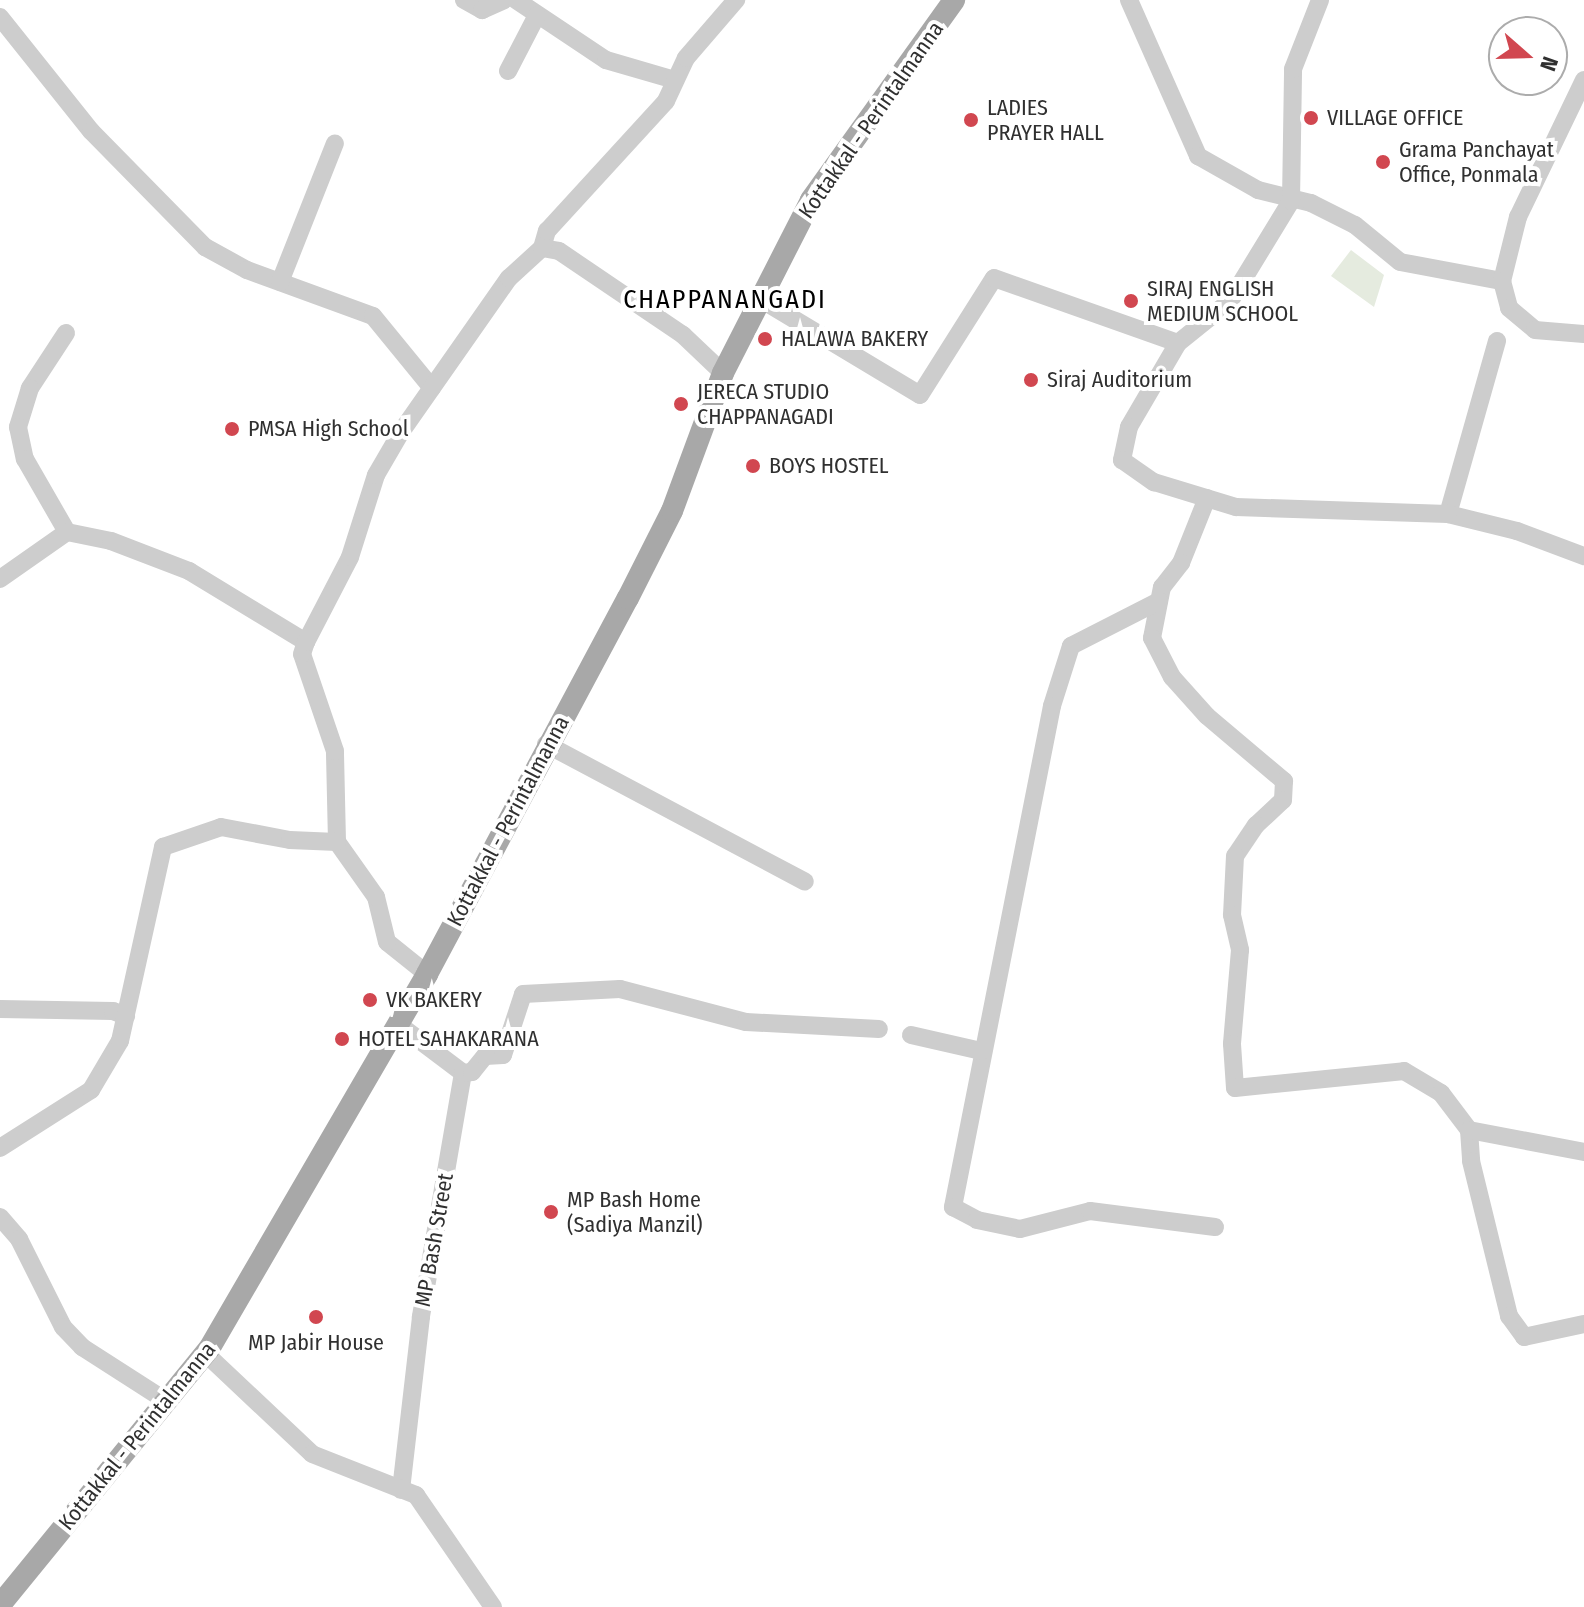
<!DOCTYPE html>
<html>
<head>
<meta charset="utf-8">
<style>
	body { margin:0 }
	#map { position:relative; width:1584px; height:1607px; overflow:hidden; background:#fff; font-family:"Fira Sans Condensed",sans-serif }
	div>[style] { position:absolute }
	.green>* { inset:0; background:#e5ebdf }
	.minor>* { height:18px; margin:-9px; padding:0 9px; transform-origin:9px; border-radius:9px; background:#cdcdcd }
	.major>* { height:22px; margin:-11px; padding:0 11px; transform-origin:11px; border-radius:11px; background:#a8a8a8 }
	.dots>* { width:22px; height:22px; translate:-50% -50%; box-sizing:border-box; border:4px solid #fff; border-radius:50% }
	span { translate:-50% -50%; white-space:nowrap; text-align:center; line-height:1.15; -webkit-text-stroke:8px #fff; paint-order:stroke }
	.poi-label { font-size:22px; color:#303030 }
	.left { translate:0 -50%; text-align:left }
	.street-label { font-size:22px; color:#303030 }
	.quarter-label { font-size:26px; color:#000; letter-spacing:2px }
	.north { position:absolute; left:1488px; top:16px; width:80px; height:80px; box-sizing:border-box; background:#fff; border:2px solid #acacac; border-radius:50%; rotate:110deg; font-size:22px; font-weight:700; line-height:32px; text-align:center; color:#303030 }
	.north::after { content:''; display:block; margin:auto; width:28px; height:36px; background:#d14750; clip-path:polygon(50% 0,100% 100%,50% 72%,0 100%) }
</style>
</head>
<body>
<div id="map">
	<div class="green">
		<i style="clip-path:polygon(1351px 250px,1384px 275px,1374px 307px,1331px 276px)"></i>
	</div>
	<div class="minor">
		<i style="left:464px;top:0;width:21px;rotate:29deg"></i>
		<i style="left:482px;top:10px;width:24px;rotate:-24deg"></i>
		<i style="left:516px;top:0;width:108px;rotate:33.7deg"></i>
		<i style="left:606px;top:60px;width:72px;rotate:16.2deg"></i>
		<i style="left:1129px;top:0;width:171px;rotate:66.1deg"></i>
		<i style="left:1198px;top:156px;width:69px;rotate:29.5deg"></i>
		<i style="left:1258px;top:190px;width:55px;rotate:13.8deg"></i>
		<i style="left:1311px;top:203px;width:49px;rotate:26.6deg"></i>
		<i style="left:1355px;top:225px;width:58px;rotate:39.4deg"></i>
		<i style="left:1400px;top:262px;width:104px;rotate:10.6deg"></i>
		<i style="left:0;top:17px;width:146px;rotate:51.4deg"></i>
		<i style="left:91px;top:131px;width:163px;rotate:45.5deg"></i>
		<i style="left:205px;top:247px;width:48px;rotate:28.7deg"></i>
		<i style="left:247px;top:270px;width:134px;rotate:20.1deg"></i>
		<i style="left:373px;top:316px;width:93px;rotate:50.7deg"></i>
		<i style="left:508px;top:71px;width:63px;rotate:-62.6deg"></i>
		<i style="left:1584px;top:80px;width:152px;rotate:115.7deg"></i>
		<i style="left:1518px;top:217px;width:66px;rotate:104deg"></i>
		<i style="left:1502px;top:281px;width:28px;rotate:75deg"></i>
		<i style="left:1509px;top:308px;width:34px;rotate:40deg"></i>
		<i style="left:1535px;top:330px;width:49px;rotate:4.7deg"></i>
		<i style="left:542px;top:248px;width:17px;rotate:10deg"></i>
		<i style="left:559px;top:251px;width:150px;rotate:34.1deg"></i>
		<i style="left:683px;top:335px;width:55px;rotate:43.5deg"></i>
		<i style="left:280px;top:282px;width:149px;rotate:-68.4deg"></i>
		<i style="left:762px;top:300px;width:184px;rotate:31deg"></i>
		<i style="left:920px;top:395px;width:138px;rotate:-57.7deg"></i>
		<i style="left:994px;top:278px;width:195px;rotate:19.5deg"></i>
		<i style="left:1178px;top:343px;width:67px;rotate:-38.9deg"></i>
		<i style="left:1230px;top:301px;width:117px;rotate:-58.6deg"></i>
		<i style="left:1291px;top:201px;width:132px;rotate:-89.1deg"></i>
		<i style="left:1293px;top:69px;width:74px;rotate:-68.6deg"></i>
		<i style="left:66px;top:333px;width:66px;rotate:123.2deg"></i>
		<i style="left:30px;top:388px;width:41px;rotate:107.1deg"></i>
		<i style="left:18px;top:427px;width:33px;rotate:78deg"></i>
		<i style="left:25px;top:459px;width:84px;rotate:60.1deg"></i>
		<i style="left:1497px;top:341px;width:180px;rotate:105.8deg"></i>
		<i style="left:1448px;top:514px;width:71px;rotate:13.8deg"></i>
		<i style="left:1517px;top:531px;width:72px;rotate:20.5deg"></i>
		<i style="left:1178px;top:343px;width:97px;rotate:120.3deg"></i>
		<i style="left:1129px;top:427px;width:34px;rotate:102deg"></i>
		<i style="left:1122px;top:460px;width:39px;rotate:35deg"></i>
		<i style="left:1154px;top:482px;width:86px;rotate:17deg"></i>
		<i style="left:1236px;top:507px;width:212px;rotate:1.9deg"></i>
		<i style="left:1207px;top:498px;width:70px;rotate:111.8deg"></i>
		<i style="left:1181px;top:563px;width:31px;rotate:128deg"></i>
		<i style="left:1162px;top:587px;width:52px;rotate:101.1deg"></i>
		<i style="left:1152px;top:638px;width:44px;rotate:62.9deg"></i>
		<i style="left:1172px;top:677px;width:52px;rotate:48.1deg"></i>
		<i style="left:1207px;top:716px;width:101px;rotate:40.2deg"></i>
		<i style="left:1284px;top:781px;width:19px;rotate:93deg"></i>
		<i style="left:1283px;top:800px;width:37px;rotate:137deg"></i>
		<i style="left:1256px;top:825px;width:37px;rotate:124deg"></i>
		<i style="left:1235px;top:856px;width:59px;rotate:92.9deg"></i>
		<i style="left:1232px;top:915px;width:36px;rotate:77deg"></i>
		<i style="left:1240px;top:950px;width:94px;rotate:94.9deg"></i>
		<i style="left:1232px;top:1044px;width:44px;rotate:86.1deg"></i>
		<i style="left:1235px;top:1088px;width:170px;rotate:-5.7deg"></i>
		<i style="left:1404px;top:1071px;width:43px;rotate:30.7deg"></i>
		<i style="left:1441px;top:1093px;width:46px;rotate:52.9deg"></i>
		<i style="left:1469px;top:1130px;width:31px;rotate:86deg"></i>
		<i style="left:1471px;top:1161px;width:160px;rotate:76.2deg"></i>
		<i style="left:1509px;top:1316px;width:26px;rotate:54deg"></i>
		<i style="left:1524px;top:1337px;width:61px;rotate:-12.2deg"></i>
		<i style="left:0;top:579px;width:82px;rotate:-35deg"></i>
		<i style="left:67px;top:532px;width:45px;rotate:11.6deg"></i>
		<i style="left:111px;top:541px;width:84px;rotate:21deg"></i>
		<i style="left:189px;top:571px;width:137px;rotate:31.3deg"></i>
		<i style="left:1159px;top:601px;width:99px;rotate:152.9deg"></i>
		<i style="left:1071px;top:646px;width:63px;rotate:107.6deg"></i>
		<i style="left:1052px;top:706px;width:511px;rotate:101.18deg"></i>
		<i style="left:953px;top:1207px;width:27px;rotate:28deg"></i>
		<i style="left:977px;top:1220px;width:44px;rotate:11.8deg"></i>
		<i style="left:1020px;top:1229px;width:72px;rotate:-14.4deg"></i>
		<i style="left:1090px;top:1211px;width:126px;rotate:7.3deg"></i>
		<i style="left:546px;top:744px;width:293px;rotate:28deg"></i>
		<i style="left:427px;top:974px;width:51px;rotate:-141.3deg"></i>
		<i style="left:387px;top:942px;width:46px;rotate:-103.7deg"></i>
		<i style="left:376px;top:897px;width:67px;rotate:-125.3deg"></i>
		<i style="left:337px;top:842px;width:91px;rotate:-91.3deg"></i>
		<i style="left:335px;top:751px;width:102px;rotate:-108.8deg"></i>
		<i style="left:302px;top:654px;width:13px;rotate:-72deg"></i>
		<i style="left:306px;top:642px;width:96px;rotate:-62.6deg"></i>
		<i style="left:350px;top:557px;width:86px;rotate:-72.4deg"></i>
		<i style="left:376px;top:475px;width:50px;rotate:-59.8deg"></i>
		<i style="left:401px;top:432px;width:188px;rotate:-55deg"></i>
		<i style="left:509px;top:278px;width:45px;rotate:-42.3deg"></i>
		<i style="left:542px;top:248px;width:18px;rotate:-74deg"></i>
		<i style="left:547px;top:231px;width:176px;rotate:-47.5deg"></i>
		<i style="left:666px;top:101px;width:47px;rotate:-65.1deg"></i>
		<i style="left:686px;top:58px;width:77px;rotate:-49.2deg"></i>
		<i style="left:0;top:1009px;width:113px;rotate:1deg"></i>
		<i style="left:113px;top:1011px;width:14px;rotate:21deg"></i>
		<i style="left:398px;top:1024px;width:81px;rotate:37deg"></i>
		<i style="left:463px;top:1073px;width:248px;rotate:99.8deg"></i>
		<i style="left:421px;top:1317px;width:174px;rotate:96.6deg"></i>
		<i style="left:911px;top:1035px;width:72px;rotate:12.9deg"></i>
		<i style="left:463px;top:1073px;width:9px;rotate:-6deg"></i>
		<i style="left:472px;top:1072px;width:21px;rotate:-51deg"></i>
		<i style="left:485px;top:1056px;width:18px;rotate:-3deg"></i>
		<i style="left:503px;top:1055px;width:64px;rotate:-71.8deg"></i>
		<i style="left:523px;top:994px;width:97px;rotate:-3deg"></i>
		<i style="left:620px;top:989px;width:130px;rotate:14.7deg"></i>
		<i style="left:746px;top:1022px;width:133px;rotate:3deg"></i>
		<i style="left:1469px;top:1130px;width:117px;rotate:10.8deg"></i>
		<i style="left:0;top:1148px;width:108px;rotate:-32.5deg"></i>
		<i style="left:91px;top:1090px;width:57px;rotate:-59.4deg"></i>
		<i style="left:120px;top:1041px;width:199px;rotate:-77.5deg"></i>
		<i style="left:163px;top:847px;width:61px;rotate:-19deg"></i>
		<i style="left:221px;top:827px;width:70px;rotate:10.7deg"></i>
		<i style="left:290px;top:840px;width:47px;rotate:2.4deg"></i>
		<i style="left:0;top:1217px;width:29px;rotate:49deg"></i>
		<i style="left:19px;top:1239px;width:98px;rotate:63.4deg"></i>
		<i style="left:63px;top:1327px;width:28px;rotate:46deg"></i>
		<i style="left:82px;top:1347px;width:100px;rotate:32.7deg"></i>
		<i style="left:205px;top:1353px;width:147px;rotate:43.3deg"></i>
		<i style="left:312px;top:1454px;width:112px;rotate:21.5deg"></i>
		<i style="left:416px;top:1495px;width:136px;rotate:55.5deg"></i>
	</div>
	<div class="major">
		<i style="left:0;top:1605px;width:330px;rotate:-50.8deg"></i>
		<i style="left:209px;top:1349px;width:434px;rotate:-59.8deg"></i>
		<i style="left:427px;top:974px;width:426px;rotate:-61.9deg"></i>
		<i style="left:628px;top:598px;width:97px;rotate:-63.2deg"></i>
		<i style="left:672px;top:511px;width:147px;rotate:-69.7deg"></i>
		<i style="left:723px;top:373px;width:194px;rotate:-63deg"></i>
		<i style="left:811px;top:200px;width:246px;rotate:-54.4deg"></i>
	</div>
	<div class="dots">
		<i style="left:1311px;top:118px;background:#d14750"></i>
		<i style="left:971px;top:120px;background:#d14750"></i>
		<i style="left:1383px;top:162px;background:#d14750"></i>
		<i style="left:1131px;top:301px;background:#d14750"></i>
		<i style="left:765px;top:339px;background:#d14750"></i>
		<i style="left:1031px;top:380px;background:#d14750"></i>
		<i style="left:681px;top:404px;background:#d14750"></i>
		<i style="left:232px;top:429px;background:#d14750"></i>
		<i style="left:753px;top:466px;background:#d14750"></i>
		<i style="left:370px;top:1000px;background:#d14750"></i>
		<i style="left:342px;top:1039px;background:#d14750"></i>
		<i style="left:551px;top:1212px;background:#d14750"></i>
		<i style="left:316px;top:1317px;background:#d14750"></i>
	</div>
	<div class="poi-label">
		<span class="left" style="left:987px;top:120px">LADIES<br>PRAYER HALL</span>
		<span class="left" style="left:1327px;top:118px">VILLAGE OFFICE</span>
		<span class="left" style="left:1399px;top:162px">Grama Panchayat<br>Office, Ponmala</span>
		<span class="left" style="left:1147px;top:301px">SIRAJ ENGLISH<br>MEDIUM SCHOOL</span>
		<span class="left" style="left:781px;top:339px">HALAWA BAKERY</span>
		<span class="left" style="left:1047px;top:380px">Siraj Auditorium</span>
		<span class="left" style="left:697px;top:404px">JERECA STUDIO<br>CHAPPANAGADI</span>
		<span class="left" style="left:248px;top:429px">PMSA High School</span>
		<span class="left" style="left:769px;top:466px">BOYS HOSTEL</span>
		<span class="left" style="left:386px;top:1000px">VK BAKERY</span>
		<span class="left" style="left:358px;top:1039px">HOTEL SAHAKARANA</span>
		<span class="left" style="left:567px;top:1212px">MP Bash Home<br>(Sadiya Manzil)</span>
		<span style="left:316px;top:1343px">MP Jabir House</span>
	</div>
	<div class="street-label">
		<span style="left:871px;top:120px;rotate:-55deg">Kottakkal - Perintalmanna</span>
		<span style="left:508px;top:821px;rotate:-62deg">Kottakkal - Perintalmanna</span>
		<span style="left:434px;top:1240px;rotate:-80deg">MP Bash Street</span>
		<span style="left:137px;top:1436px;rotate:-51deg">Kottakkal - Perintalmanna</span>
	</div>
	<div class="quarter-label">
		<span style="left:725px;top:300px">CHAPPANANGADI</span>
	</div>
	<div class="north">N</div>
</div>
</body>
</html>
